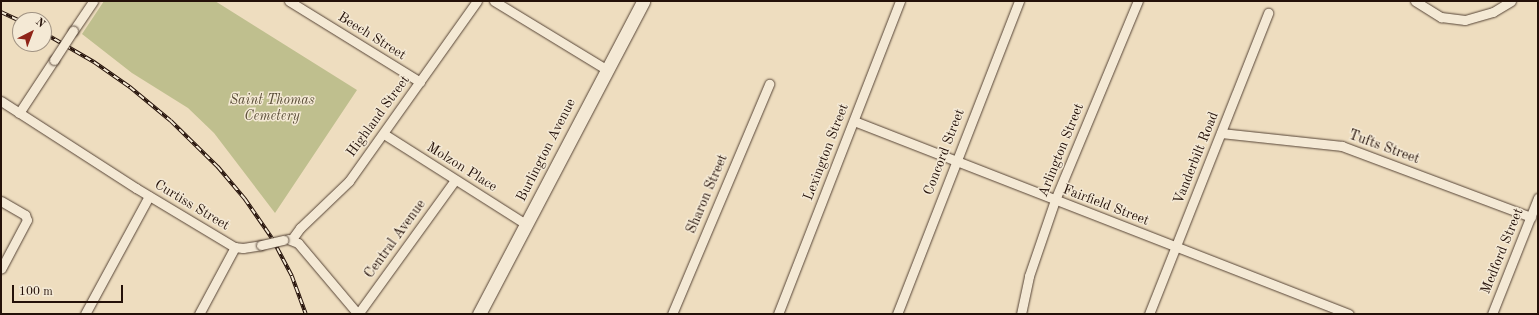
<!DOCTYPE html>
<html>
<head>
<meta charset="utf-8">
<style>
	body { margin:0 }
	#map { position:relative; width:1539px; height:315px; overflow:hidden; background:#eeddbf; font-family:"Old Standard TT",serif }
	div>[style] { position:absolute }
	.green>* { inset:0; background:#bfbf8e }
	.roads { filter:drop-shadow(0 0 1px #564436) drop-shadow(0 0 1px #564436) }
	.street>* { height:9px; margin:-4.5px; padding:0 4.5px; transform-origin:4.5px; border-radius:4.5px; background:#f4e9d5 }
	.secondary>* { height:13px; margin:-6.5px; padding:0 6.5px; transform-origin:6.5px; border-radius:6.5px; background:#f4e9d5 }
	.rail>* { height:3.5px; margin-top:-1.75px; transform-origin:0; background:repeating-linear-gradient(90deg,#f4e9d5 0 6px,#241109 0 12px); box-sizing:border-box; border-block:1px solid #241109 }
	.bridges { filter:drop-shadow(0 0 1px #564436) drop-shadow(0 0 1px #564436) }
	.street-bridge>* { height:9px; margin:-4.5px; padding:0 4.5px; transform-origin:4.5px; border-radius:4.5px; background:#f4e9d5 }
	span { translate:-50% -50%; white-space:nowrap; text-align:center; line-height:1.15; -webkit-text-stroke:3px #f4e9d5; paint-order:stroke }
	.street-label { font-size:14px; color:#241109 }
	.park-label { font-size:14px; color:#5a4e38; font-style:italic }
	.frame { position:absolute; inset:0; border:2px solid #241109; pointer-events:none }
	.north { position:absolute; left:12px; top:12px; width:40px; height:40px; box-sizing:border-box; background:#f4e9d5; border:1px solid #a19383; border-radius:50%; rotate:42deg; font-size:11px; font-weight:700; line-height:16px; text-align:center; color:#241109 }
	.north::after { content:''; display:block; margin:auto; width:14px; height:18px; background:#8f2418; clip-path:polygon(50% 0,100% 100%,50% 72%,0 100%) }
	.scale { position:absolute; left:12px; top:285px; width:111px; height:18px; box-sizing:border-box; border:2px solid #241109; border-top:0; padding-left:5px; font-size:12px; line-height:14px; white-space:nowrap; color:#241109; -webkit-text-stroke:3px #f4e9d5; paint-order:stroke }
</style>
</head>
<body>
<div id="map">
	<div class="green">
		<i style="clip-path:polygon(104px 1px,215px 1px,357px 90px,275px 213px,214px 133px,188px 108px,132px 73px,82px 34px)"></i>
	</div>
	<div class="roads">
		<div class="street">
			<i style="left:289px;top:1px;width:154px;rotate:31.7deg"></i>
			<i style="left:494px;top:1px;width:131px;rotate:31.3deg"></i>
			<i style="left:1415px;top:1px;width:31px;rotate:32deg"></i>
			<i style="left:1441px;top:17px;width:24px;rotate:7deg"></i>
			<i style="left:1465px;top:20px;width:29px;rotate:-16deg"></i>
			<i style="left:1493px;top:12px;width:21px;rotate:-31deg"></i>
			<i style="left:73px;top:31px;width:36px;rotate:-56deg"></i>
			<i style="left:1px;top:101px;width:161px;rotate:32.8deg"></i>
			<i style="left:136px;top:188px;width:114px;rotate:31deg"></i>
			<i style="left:234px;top:247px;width:9px;rotate:6deg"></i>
			<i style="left:243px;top:248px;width:18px;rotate:-9deg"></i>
			<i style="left:19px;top:113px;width:64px;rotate:-56.6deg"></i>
			<i style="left:854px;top:121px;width:531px;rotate:21.3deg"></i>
			<i style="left:1221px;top:133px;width:122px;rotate:6.1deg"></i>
			<i style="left:1342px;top:146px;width:202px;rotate:20.6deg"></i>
			<i style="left:384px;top:134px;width:168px;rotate:32.4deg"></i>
			<i style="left:1px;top:201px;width:28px;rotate:30deg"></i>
			<i style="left:25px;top:215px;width:5px;rotate:68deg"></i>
			<i style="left:27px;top:220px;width:55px;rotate:118deg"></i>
			<i style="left:288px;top:239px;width:11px;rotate:22deg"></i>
			<i style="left:298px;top:243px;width:93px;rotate:49.8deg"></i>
			<i style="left:292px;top:239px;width:14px;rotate:-54deg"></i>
			<i style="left:300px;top:228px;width:68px;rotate:-43.8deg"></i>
			<i style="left:349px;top:181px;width:221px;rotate:-54.6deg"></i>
			<i style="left:85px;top:314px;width:134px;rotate:-61.5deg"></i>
			<i style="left:199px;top:314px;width:76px;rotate:-61.8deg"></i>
			<i style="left:358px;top:314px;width:165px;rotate:-54.1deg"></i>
			<i style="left:672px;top:314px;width:250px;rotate:-67.1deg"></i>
			<i style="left:778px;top:314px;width:336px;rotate:-68.7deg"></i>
			<i style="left:897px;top:314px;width:336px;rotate:-68.7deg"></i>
			<i style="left:1021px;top:314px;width:39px;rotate:-78deg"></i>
			<i style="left:1029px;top:276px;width:80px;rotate:-71.1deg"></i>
			<i style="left:1055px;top:200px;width:216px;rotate:-67.4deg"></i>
			<i style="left:1149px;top:314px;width:324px;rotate:-68.4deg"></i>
			<i style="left:1492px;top:314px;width:125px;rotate:-68.4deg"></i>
		</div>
		<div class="secondary">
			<i style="left:479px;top:314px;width:353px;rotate:-62.3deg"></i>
		</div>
	</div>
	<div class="rail">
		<i style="left:1px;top:12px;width:21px;rotate:25deg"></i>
		<i style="left:44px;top:33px;width:58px;rotate:30.1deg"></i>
		<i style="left:94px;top:62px;width:44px;rotate:34.8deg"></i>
		<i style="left:130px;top:87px;width:53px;rotate:39.7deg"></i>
		<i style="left:171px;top:121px;width:66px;rotate:44.4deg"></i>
		<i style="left:218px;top:167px;width:42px;rotate:49.8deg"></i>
		<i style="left:245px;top:199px;width:47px;rotate:55.3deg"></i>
		<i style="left:272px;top:238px;width:43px;rotate:62.2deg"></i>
		<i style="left:292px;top:276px;width:40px;rotate:69.8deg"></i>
	</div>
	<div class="bridges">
		<div class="street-bridge">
			<i style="left:54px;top:60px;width:35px;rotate:-57deg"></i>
			<i style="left:261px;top:245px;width:23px;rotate:-13deg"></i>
		</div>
	</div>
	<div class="street-label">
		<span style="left:372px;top:36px;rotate:32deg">Beech Street</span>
		<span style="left:378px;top:116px;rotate:-54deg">Highland Street</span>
		<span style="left:1384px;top:147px;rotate:20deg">Tufts Street</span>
		<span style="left:546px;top:150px;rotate:-63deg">Burlington Avenue</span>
		<span style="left:1061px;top:150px;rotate:-68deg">Arlington Street</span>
		<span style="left:826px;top:152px;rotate:-69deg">Lexington Street</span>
		<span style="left:944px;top:152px;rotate:-69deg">Concord Street</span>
		<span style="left:1196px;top:158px;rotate:-68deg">Vanderbilt Road</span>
		<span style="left:462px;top:167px;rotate:32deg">Molzon Place</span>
		<span style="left:707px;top:194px;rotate:-67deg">Sharon Street</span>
		<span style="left:192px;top:205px;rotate:31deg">Curtiss Street</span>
		<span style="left:1106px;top:205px;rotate:21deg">Fairfield Street</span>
		<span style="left:395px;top:239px;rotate:-54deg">Central Avenue</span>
		<span style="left:1502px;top:251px;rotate:-68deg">Medford Street</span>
	</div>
	<div class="park-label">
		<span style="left:272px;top:108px">Saint Thomas<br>Cemetery</span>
	</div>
	<div class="frame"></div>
	<div class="north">N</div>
	<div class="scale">100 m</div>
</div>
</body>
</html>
